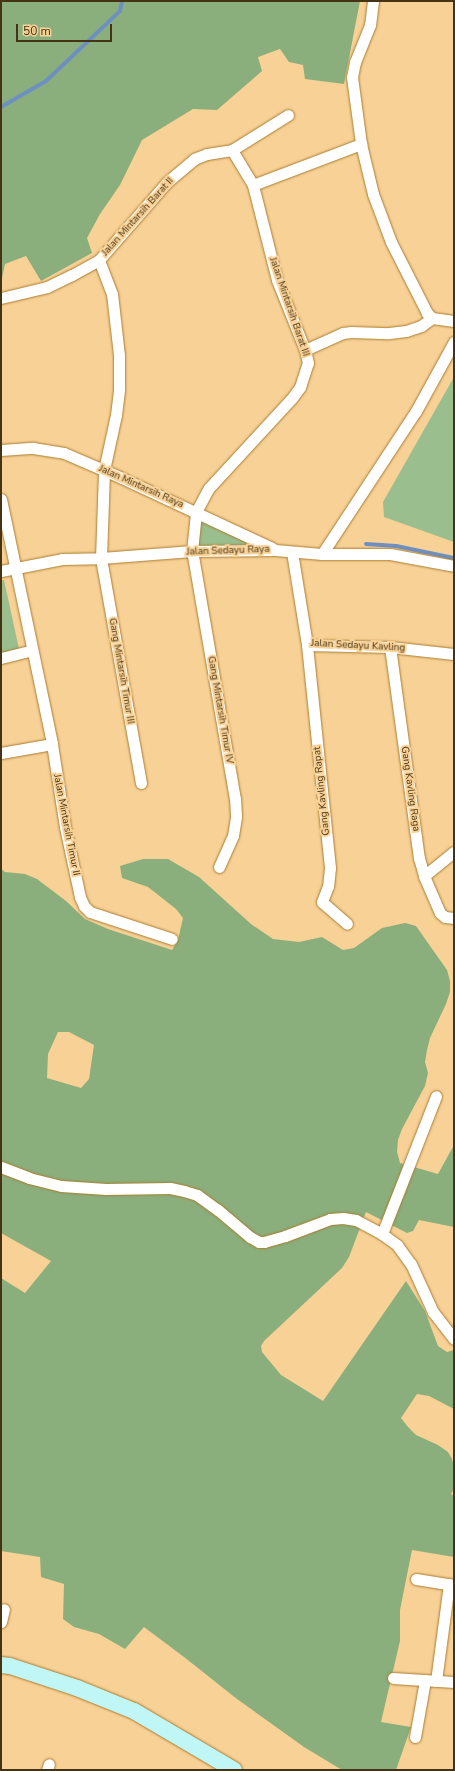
<!DOCTYPE html>
<html>
<head>
<meta charset="utf-8">
<style>
	body { margin:0 }
	#map { position:relative; width:455px; height:1771px; overflow:hidden; background:#f8d196; font-family:"Nunito Sans",sans-serif }
	div>[style] { position:absolute }
	.green>* { inset:0; background:#9abe8d }
	.forest>* { inset:0; background:#8aaf7c }
	.stream>* { height:4px; margin:-2px; padding:0 2px; transform-origin:2px; border-radius:2px; background:#6e90c1 }
	.roads { filter:drop-shadow(0 0 1px #aa7d30) drop-shadow(0 0 1px #aa7d30) }
	.minor>* { height:11px; margin:-5.5px; padding:0 5.5px; transform-origin:5.5px; border-radius:5.5px; background:#fff }
	.secondary>* { height:16px; margin:-8px; padding:0 8px; transform-origin:8px; border-radius:8px; background:#c1f6f7 }
	span { translate:-50% -50%; white-space:nowrap; text-align:center; line-height:1.15; -webkit-text-stroke:4px #f8d196; paint-order:stroke }
	.street-label { font-size:10px; color:#463313 }
	.frame { position:absolute; inset:0; border:2px solid #463313; pointer-events:none }
	.scale { position:absolute; left:16px; top:24px; width:96px; height:18px; box-sizing:border-box; border:2px solid #463313; border-top:0; padding-left:5px; font-size:12px; line-height:14px; white-space:nowrap; color:#463313; -webkit-text-stroke:3px #f8d196; paint-order:stroke }
</style>
</head>
<body>
<div id="map">
	<div class="green">
		<i style="clip-path:polygon(454px 377px,454px 542px,384px 517px,383px 502px)"></i>
		<i style="clip-path:polygon(199px 518px,265px 547px,195px 548px)"></i>
		<i style="clip-path:polygon(4px 580px,19px 649px,1px 653px,1px 581px)"></i>
	</div>
	<div class="forest">
		<i style="clip-path:polygon(1px 1px,360px 1px,344px 84px,305px 79px,303px 65px,289px 62px,280px 49px,258px 57px,262px 71px,217px 110px,193px 109px,142px 140px,120px 185px,100px 214px,87px 238px,92px 253px,41px 281px,26px 256px,5px 264px,1px 283px)"></i>
		<i style="clip-path:polygon(evenodd,143px 859px,168px 859px,199px 877px,251px 924px,273px 939px,299px 942px,322px 937px,343px 950px,354px 948px,382px 928px,405px 923px,416px 926px,447px 970px,450px 981px,450px 992px,446px 1004px,430px 1038px,427px 1050px,425px 1062px,428px 1073px,425px 1086px,402px 1129px,398px 1140px,397px 1152px,400px 1163px,438px 1174px,454px 1145px,454px 1227px,419px 1220px,413px 1231px,407px 1233px,366px 1212px,349px 1257px,342px 1268px,264px 1341px,261px 1346px,262px 1352px,281px 1375px,323px 1401px,406px 1281px,425px 1311px,438px 1346px,447px 1352px,454px 1350px,454px 1409px,429px 1396px,417px 1394px,401px 1418px,408px 1427px,416px 1435px,438px 1445px,448px 1452px,452px 1459px,454px 1466px,454px 1489px,451px 1494px,454px 1496px,454px 1557px,412px 1550px,400px 1610px,400px 1641px,381px 1722px,411px 1727px,396px 1770px,342px 1770px,304px 1747px,237px 1699px,184px 1657px,144px 1627px,125px 1649px,99px 1634px,74px 1627px,63px 1619px,64px 1584px,41px 1577px,40px 1557px,1px 1551px,1px 1278px,25px 1293px,51px 1261px,1px 1233px,1px 869px,5px 872px,25px 874px,37px 879px,66px 901px,85px 919px,108px 929px,172px 950px,178px 940px,183px 918px,176px 909px,148px 887px,122px 878px,120px 866px,143px 859px,58px 1032px,69px 1032px,94px 1045px,89px 1079px,81px 1088px,47px 1078px,48px 1054px,58px 1032px)"></i>
	</div>
	<div class="stream">
		<i style="left:1px;top:107px;width:52px;rotate:-30deg"></i>
		<i style="left:46px;top:81px;width:102px;rotate:-43.4deg"></i>
		<i style="left:120px;top:11px;width:10px;rotate:-79deg"></i>
		<i style="left:366px;top:544px;width:30px;rotate:4deg"></i>
		<i style="left:396px;top:546px;width:59px;rotate:11.7deg"></i>
	</div>
	<div class="roads">
		<div class="minor">
			<i style="left:373px;top:1px;width:24px;rotate:97deg"></i>
			<i style="left:370px;top:25px;width:40px;rotate:112deg"></i>
			<i style="left:355px;top:62px;width:15px;rotate:101deg"></i>
			<i style="left:352px;top:77px;width:68px;rotate:82.3deg"></i>
			<i style="left:361px;top:144px;width:51px;rotate:76.5deg"></i>
			<i style="left:373px;top:194px;width:51px;rotate:69.4deg"></i>
			<i style="left:391px;top:242px;width:80px;rotate:63.1deg"></i>
			<i style="left:427px;top:313px;width:7px;rotate:45deg"></i>
			<i style="left:432px;top:318px;width:22px;rotate:8deg"></i>
			<i style="left:253px;top:185px;width:116px;rotate:-20.8deg"></i>
			<i style="left:1px;top:298px;width:47px;rotate:-13.4deg"></i>
			<i style="left:47px;top:287px;width:28px;rotate:-26deg"></i>
			<i style="left:72px;top:275px;width:31px;rotate:-29deg"></i>
			<i style="left:305px;top:350px;width:42px;rotate:-24.1deg"></i>
			<i style="left:343px;top:333px;width:8px;rotate:-7deg"></i>
			<i style="left:351px;top:332px;width:38px;rotate:2deg"></i>
			<i style="left:389px;top:333px;width:17px;rotate:-7deg"></i>
			<i style="left:406px;top:331px;width:16px;rotate:-18deg"></i>
			<i style="left:421px;top:326px;width:14px;rotate:-36deg"></i>
			<i style="left:1px;top:450px;width:32px;rotate:-4deg"></i>
			<i style="left:33px;top:448px;width:31px;rotate:9deg"></i>
			<i style="left:64px;top:453px;width:63px;rotate:23.3deg"></i>
			<i style="left:122px;top:478px;width:166px;rotate:25deg"></i>
			<i style="left:1px;top:499px;width:250px;rotate:78.2deg"></i>
			<i style="left:52px;top:744px;width:84px;rotate:81.1deg"></i>
			<i style="left:65px;top:827px;width:72px;rotate:77.9deg"></i>
			<i style="left:80px;top:897px;width:10px;rotate:66deg"></i>
			<i style="left:84px;top:906px;width:8px;rotate:45deg"></i>
			<i style="left:90px;top:912px;width:86px;rotate:18.2deg"></i>
			<i style="left:292px;top:552px;width:94px;rotate:80.8deg"></i>
			<i style="left:307px;top:645px;width:83px;rotate:1.4deg"></i>
			<i style="left:390px;top:647px;width:64px;rotate:6.2deg"></i>
			<i style="left:322px;top:554px;width:171px;rotate:-56.7deg"></i>
			<i style="left:416px;top:411px;width:79px;rotate:-61.2deg"></i>
			<i style="left:1px;top:571px;width:62px;rotate:-11.1deg"></i>
			<i style="left:62px;top:559px;width:39px;rotate:-1deg"></i>
			<i style="left:101px;top:558px;width:91px;rotate:-4.4deg"></i>
			<i style="left:192px;top:551px;width:83px;rotate:-0.7deg"></i>
			<i style="left:275px;top:550px;width:47px;rotate:4.9deg"></i>
			<i style="left:322px;top:554px;width:68px"></i>
			<i style="left:390px;top:554px;width:65px;rotate:10.6deg"></i>
			<i style="left:307px;top:645px;width:224px;rotate:84.1deg"></i>
			<i style="left:330px;top:868px;width:18px;rotate:96deg"></i>
			<i style="left:328px;top:886px;width:17px;rotate:111deg"></i>
			<i style="left:322px;top:902px;width:33px;rotate:41deg"></i>
			<i style="left:390px;top:647px;width:213px;rotate:82.2deg"></i>
			<i style="left:419px;top:858px;width:19px;rotate:74deg"></i>
			<i style="left:424px;top:876px;width:40px;rotate:66.6deg"></i>
			<i style="left:440px;top:913px;width:6px;rotate:39deg"></i>
			<i style="left:445px;top:917px;width:9px;rotate:6deg"></i>
			<i style="left:1px;top:658px;width:32px;rotate:-14deg"></i>
			<i style="left:1px;top:753px;width:52px;rotate:-10deg"></i>
			<i style="left:141px;top:783px;width:229px;rotate:-100.1deg"></i>
			<i style="left:101px;top:558px;width:88px;rotate:-88deg"></i>
			<i style="left:104px;top:470px;width:56px;rotate:-77.7deg"></i>
			<i style="left:116px;top:415px;width:26px;rotate:-83deg"></i>
			<i style="left:119px;top:389px;width:34px;rotate:-90deg"></i>
			<i style="left:119px;top:355px;width:61px;rotate:-96.5deg"></i>
			<i style="left:112px;top:294px;width:36px;rotate:-111deg"></i>
			<i style="left:99px;top:260px;width:103px;rotate:-48.9deg"></i>
			<i style="left:167px;top:182px;width:35px;rotate:-40deg"></i>
			<i style="left:194px;top:159px;width:14px;rotate:-21deg"></i>
			<i style="left:207px;top:154px;width:25px;rotate:-9deg"></i>
			<i style="left:232px;top:150px;width:66px;rotate:-32deg"></i>
			<i style="left:219px;top:867px;width:34px;rotate:-66deg"></i>
			<i style="left:233px;top:836px;width:20px;rotate:-81deg"></i>
			<i style="left:236px;top:816px;width:17px;rotate:-93deg"></i>
			<i style="left:235px;top:799px;width:252px;rotate:-99.8deg"></i>
			<i style="left:192px;top:551px;width:39px;rotate:-84deg"></i>
			<i style="left:196px;top:512px;width:27px;rotate:-62deg"></i>
			<i style="left:209px;top:488px;width:122px;rotate:-47.3deg"></i>
			<i style="left:292px;top:398px;width:14px;rotate:-54deg"></i>
			<i style="left:300px;top:387px;width:25px;rotate:-72deg"></i>
			<i style="left:308px;top:363px;width:13px;rotate:-103deg"></i>
			<i style="left:305px;top:350px;width:75px;rotate:-111.8deg"></i>
			<i style="left:277px;top:280px;width:98px;rotate:-104.2deg"></i>
			<i style="left:253px;top:185px;width:41px;rotate:-121deg"></i>
			<i style="left:424px;top:876px;width:38px;rotate:-39deg"></i>
			<i style="left:1px;top:1167px;width:30px;rotate:21deg"></i>
			<i style="left:29px;top:1178px;width:33px;rotate:14deg"></i>
			<i style="left:61px;top:1186px;width:45px;rotate:3.8deg"></i>
			<i style="left:106px;top:1189px;width:64px;rotate:-0.9deg"></i>
			<i style="left:170px;top:1188px;width:14px;rotate:12deg"></i>
			<i style="left:184px;top:1191px;width:14px;rotate:17deg"></i>
			<i style="left:197px;top:1195px;width:26px;rotate:36deg"></i>
			<i style="left:218px;top:1210px;width:42px;rotate:40.2deg"></i>
			<i style="left:250px;top:1237px;width:10px;rotate:29deg"></i>
			<i style="left:259px;top:1242px;width:5px"></i>
			<i style="left:264px;top:1242px;width:22px;rotate:-16deg"></i>
			<i style="left:285px;top:1236px;width:48px;rotate:-20.7deg"></i>
			<i style="left:330px;top:1219px;width:13px;rotate:-4deg"></i>
			<i style="left:343px;top:1218px;width:13px;rotate:9deg"></i>
			<i style="left:356px;top:1220px;width:30px;rotate:28deg"></i>
			<i style="left:382px;top:1234px;width:19px;rotate:36deg"></i>
			<i style="left:397px;top:1245px;width:24px;rotate:54deg"></i>
			<i style="left:411px;top:1264px;width:53px;rotate:65.4deg"></i>
			<i style="left:433px;top:1312px;width:34px;rotate:52deg"></i>
			<i style="left:382px;top:1234px;width:148px;rotate:-68.6deg"></i>
			<i style="left:416px;top:1579px;width:38px;rotate:9deg"></i>
			<i style="left:1px;top:1622px;width:13px;rotate:-77deg"></i>
			<i style="left:393px;top:1678px;width:61px;rotate:3.8deg"></i>
			<i style="left:436px;top:1681px;width:98px;rotate:-82.4deg"></i>
			<i style="left:415px;top:1737px;width:58px;rotate:-80deg"></i>
			<i style="left:47px;top:1770px;width:6px;rotate:-72deg"></i>
		</div>
		<div class="secondary">
			<i style="left:1px;top:1665px;width:9px;rotate:6deg"></i>
			<i style="left:10px;top:1666px;width:71px;rotate:18.2deg"></i>
			<i style="left:77px;top:1688px;width:61px;rotate:22deg"></i>
			<i style="left:134px;top:1711px;width:116px;rotate:30.5deg"></i>
		</div>
	</div>
	<div class="street-label">
		<span style="left:138px;top:217px;rotate:-48deg">Jalan Mintarsih Barat II</span>
		<span style="left:289px;top:307px;rotate:71deg">Jalan Mintarsih Barat III</span>
		<span style="left:141px;top:487px;rotate:24deg">Jalan Mintarsih Raya</span>
		<span style="left:228px;top:551px;rotate:-2deg">Jalan Sedayu Raya</span>
		<span style="left:358px;top:646px;rotate:3deg">Jalan Sedayu Kavling</span>
		<span style="left:121px;top:671px;rotate:80deg">Gang Mintarsih Timur III</span>
		<span style="left:220px;top:710px;rotate:80deg">Gang Mintarsih Timur IV</span>
		<span style="left:410px;top:789px;rotate:82deg">Gang Kavling Raga</span>
		<span style="left:322px;top:791px;rotate:-96deg">Gang Kavling Rapat</span>
		<span style="left:66px;top:825px;rotate:79deg">Jalan Mintarsih Timur II</span>
	</div>
	<div class="frame"></div>
	<div class="scale">50 m</div>
</div>
</body>
</html>
